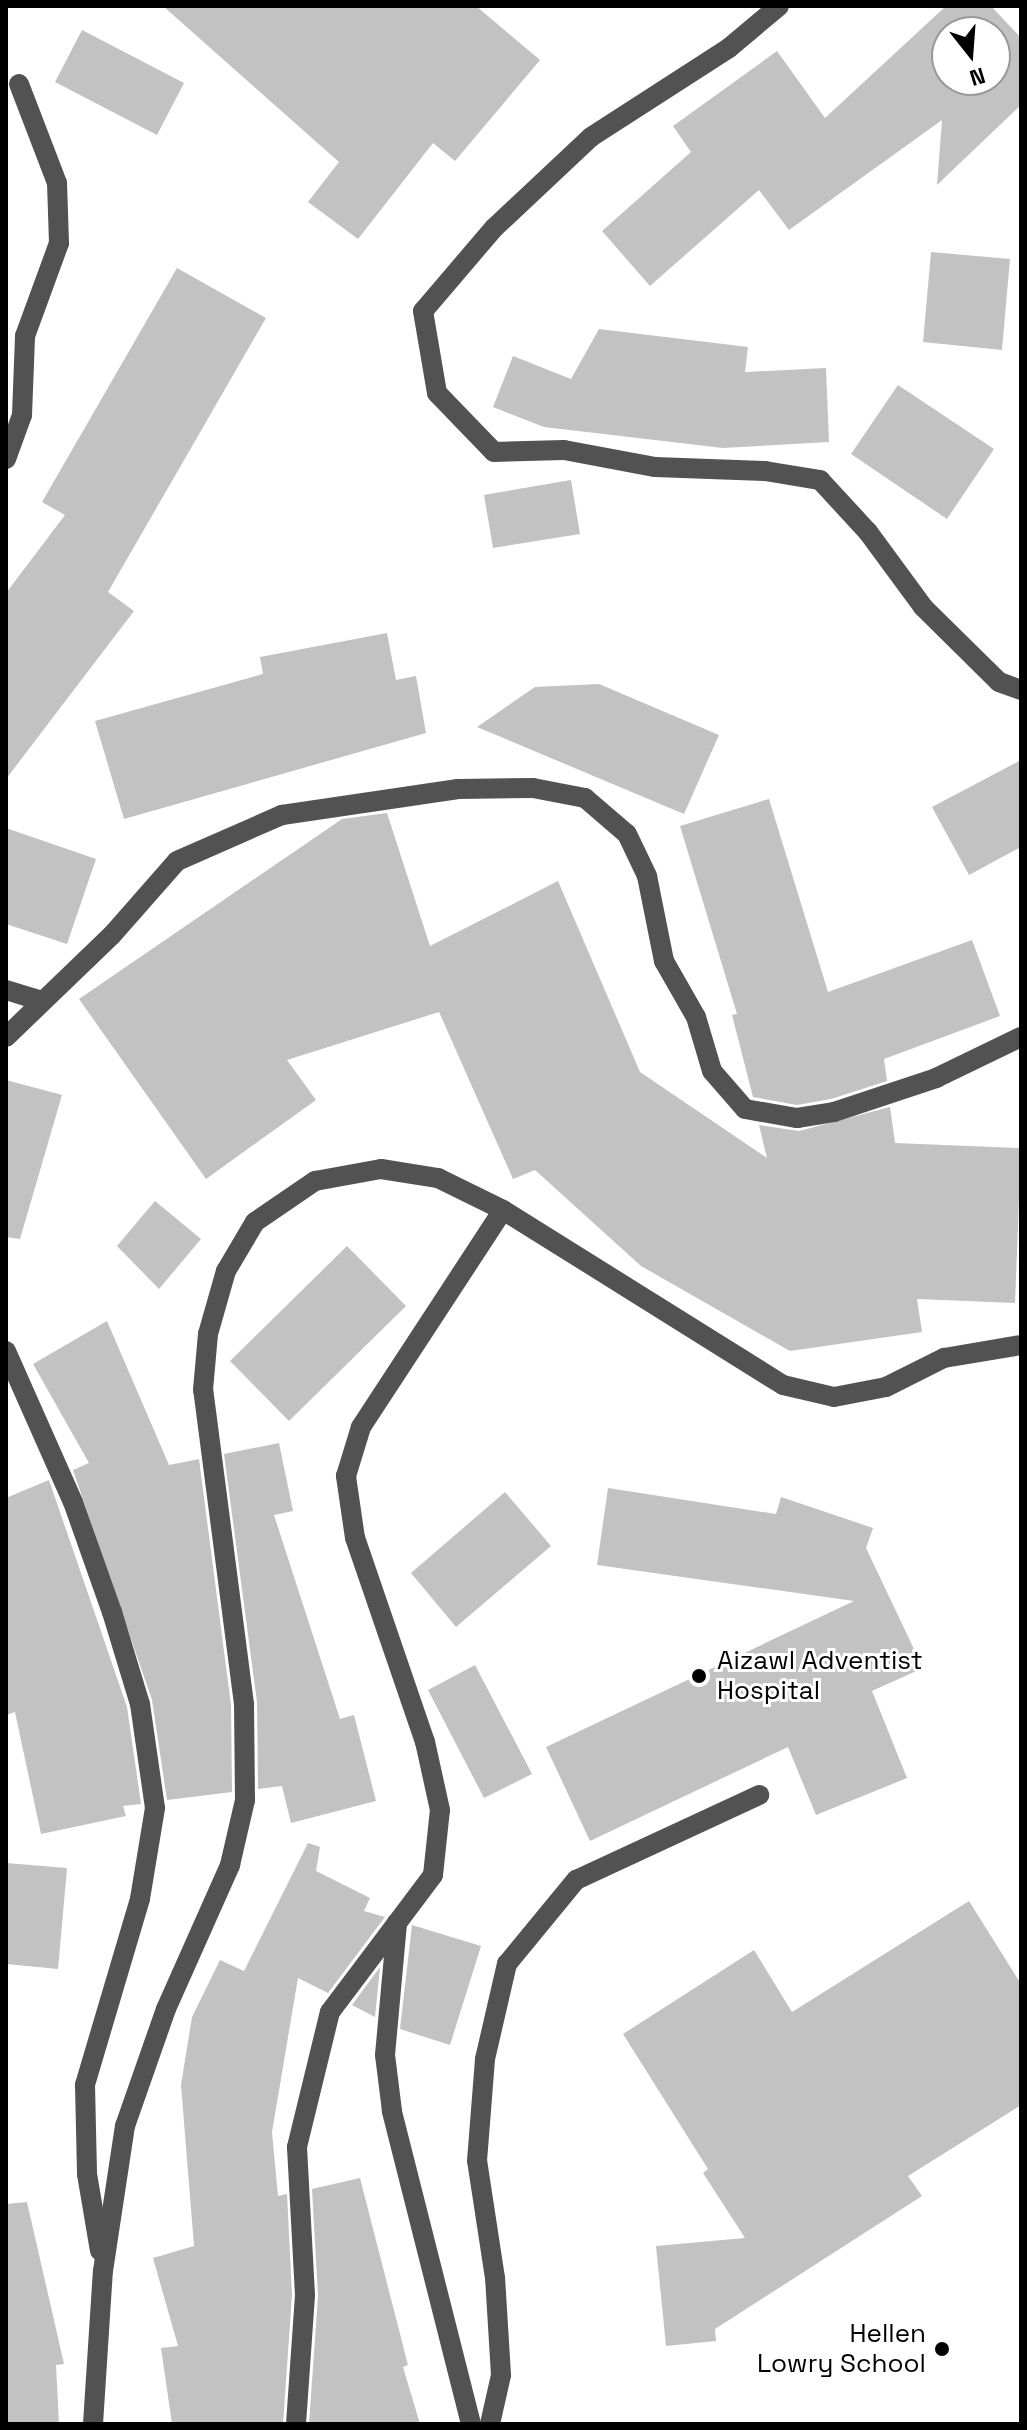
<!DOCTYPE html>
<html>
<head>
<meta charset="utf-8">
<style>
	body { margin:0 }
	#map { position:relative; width:1027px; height:2430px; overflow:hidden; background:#fff; font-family:"Space Grotesk",sans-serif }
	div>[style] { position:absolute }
	.building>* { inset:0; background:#c2c2c2 }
	.minor>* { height:20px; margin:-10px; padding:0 10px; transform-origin:10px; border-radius:10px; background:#525252 }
	.dots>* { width:22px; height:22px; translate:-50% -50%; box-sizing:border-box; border:4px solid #fff; border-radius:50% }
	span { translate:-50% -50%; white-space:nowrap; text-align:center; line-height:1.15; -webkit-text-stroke:6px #fff; paint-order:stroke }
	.poi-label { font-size:26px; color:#000 }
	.left { translate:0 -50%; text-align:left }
	.right { translate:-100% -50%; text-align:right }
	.frame { position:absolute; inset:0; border:8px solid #000; pointer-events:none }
	.north { position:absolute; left:931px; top:16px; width:80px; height:80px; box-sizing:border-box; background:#fff; border:2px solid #999; border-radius:50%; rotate:163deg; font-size:22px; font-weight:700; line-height:32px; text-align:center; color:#000 }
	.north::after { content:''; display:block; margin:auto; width:28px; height:36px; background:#000; clip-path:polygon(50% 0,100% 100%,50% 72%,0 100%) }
</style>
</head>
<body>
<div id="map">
	<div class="building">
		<i style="clip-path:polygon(163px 6px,476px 6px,540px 60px,455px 161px,433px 143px,358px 239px,308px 202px,339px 162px)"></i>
		<i style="clip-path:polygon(evenodd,946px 6px,991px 6px,1021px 38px,1021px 105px,937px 185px,942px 120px,789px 230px,759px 190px,650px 286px,602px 231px,691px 152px,673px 126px,777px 51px,825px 118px,946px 6px,947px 32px,995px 32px,995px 80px,947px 80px,947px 32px)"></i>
		<i style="clip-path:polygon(82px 30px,184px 83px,157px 135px,55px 82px)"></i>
		<i style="clip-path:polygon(931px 252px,1010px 259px,1002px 350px,923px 342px)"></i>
		<i style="clip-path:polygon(177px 268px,266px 318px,108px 592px,134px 611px,6px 779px,6px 593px,65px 515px,42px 502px)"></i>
		<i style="clip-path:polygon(599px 329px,748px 347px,745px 372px,826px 368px,829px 442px,723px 448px,544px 427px,493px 407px,513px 356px,571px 379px)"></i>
		<i style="clip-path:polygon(898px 385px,994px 449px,947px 519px,851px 454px)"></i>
		<i style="clip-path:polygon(571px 480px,580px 534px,493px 548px,484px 495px)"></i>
		<i style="clip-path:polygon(387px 633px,396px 680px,416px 676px,426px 733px,124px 819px,95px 721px,263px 674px,260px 657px)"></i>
		<i style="clip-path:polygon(599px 684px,719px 735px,684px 814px,477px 727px,535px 687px)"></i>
		<i style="clip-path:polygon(1021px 760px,1021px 847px,969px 875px,932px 807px)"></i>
		<i style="clip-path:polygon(769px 799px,828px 992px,972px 940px,1000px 1016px,884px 1059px,887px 1081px,831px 1099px,797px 1105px,753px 1097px,732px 1015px,737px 1014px,680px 826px)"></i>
		<i style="clip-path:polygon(387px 813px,430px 946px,558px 881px,640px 1072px,767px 1158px,759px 1125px,799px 1131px,890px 1107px,895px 1143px,1021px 1148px,1015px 1303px,917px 1299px,922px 1332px,790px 1351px,641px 1266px,535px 1170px,513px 1179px,439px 1012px,287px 1060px,316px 1100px,206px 1179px,79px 999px,342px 819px)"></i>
		<i style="clip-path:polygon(6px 828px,96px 859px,67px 944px,6px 924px)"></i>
		<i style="clip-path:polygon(6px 1080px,62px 1095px,20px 1239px,6px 1237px)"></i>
		<i style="clip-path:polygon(155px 1201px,201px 1239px,159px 1289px,117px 1246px)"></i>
		<i style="clip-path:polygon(347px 1246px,406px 1306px,289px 1421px,230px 1361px)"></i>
		<i style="clip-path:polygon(107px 1321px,169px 1465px,199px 1459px,231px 1705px,232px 1792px,167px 1800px,152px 1700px,73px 1470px,89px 1463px,33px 1364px)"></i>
		<i style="clip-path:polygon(279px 1443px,293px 1511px,274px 1515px,340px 1719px,354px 1715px,376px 1801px,291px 1823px,282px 1786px,258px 1789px,257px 1702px,224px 1454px)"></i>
		<i style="clip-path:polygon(49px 1480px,127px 1707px,141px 1804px,123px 1806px,126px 1816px,41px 1834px,15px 1712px,6px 1715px,6px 1498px)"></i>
		<i style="clip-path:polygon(608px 1488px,776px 1514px,781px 1497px,873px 1528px,866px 1548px,923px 1668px,872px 1691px,907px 1778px,816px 1815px,788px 1747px,590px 1841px,546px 1747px,854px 1601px,597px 1565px)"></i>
		<i style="clip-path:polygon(505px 1492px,551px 1546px,456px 1627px,411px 1573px)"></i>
		<i style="clip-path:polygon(475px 1665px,532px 1774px,484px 1798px,428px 1690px)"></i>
		<i style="clip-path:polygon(308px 1843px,320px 1847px,316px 1871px,370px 1898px,364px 1911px,385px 1917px,328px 1993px,298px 1978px,272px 2132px,278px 2196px,287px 2194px,292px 2295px,283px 2424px,172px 2424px,161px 2348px,178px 2346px,153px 2258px,194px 2246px,181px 2085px,192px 2017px,220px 1960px,244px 1971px)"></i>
		<i style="clip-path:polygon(6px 1863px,67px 1868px,58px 1969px,6px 1964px)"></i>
		<i style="clip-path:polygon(969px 1901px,1021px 1984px,1021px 2105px,908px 2176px,922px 2196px,715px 2329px,716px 2341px,666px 2346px,656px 2246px,745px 2238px,703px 2173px,708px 2169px,623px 2034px,754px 1950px,792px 2012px)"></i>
		<i style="clip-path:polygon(412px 1925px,481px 1946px,450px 2045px,400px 2029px)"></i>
		<i style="clip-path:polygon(380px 1967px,375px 2017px,352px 2005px)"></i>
		<i style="clip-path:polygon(360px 2178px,408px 2365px,403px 2367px,420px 2424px,309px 2424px,318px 2296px,312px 2189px)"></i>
		<i style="clip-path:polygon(27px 2202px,64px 2364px,56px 2365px,59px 2424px,6px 2424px,6px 2204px)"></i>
	</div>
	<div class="minor">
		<i style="left:779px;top:6px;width:65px;rotate:140deg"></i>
		<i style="left:729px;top:48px;width:164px;rotate:147.2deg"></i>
		<i style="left:591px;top:137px;width:133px;rotate:136.8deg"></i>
		<i style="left:494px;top:228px;width:109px;rotate:130.5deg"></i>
		<i style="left:423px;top:311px;width:83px;rotate:80.3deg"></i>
		<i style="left:437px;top:393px;width:82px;rotate:46deg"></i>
		<i style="left:494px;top:452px;width:70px;rotate:-1.6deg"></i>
		<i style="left:564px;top:450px;width:93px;rotate:10.6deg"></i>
		<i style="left:655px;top:467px;width:110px;rotate:2.1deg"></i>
		<i style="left:765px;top:471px;width:56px;rotate:9.3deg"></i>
		<i style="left:820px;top:480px;width:71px;rotate:47.3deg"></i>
		<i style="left:868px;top:532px;width:93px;rotate:53.7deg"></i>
		<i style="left:923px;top:607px;width:107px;rotate:44.6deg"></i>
		<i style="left:999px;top:682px;width:23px;rotate:20deg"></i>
		<i style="left:6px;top:459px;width:47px;rotate:-70deg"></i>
		<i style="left:22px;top:415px;width:79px;rotate:-87.8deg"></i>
		<i style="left:25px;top:336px;width:99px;rotate:-69.9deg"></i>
		<i style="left:59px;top:243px;width:60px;rotate:-91.9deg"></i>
		<i style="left:57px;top:183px;width:106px;rotate:-111deg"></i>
		<i style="left:6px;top:990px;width:38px;rotate:17deg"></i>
		<i style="left:6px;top:1037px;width:147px;rotate:-43.9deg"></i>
		<i style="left:112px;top:935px;width:98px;rotate:-48.7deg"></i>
		<i style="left:177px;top:861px;width:115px;rotate:-23.7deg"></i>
		<i style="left:282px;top:815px;width:178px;rotate:-8.4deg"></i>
		<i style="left:458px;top:789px;width:75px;rotate:-0.8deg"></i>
		<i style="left:533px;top:788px;width:53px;rotate:10.9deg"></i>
		<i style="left:585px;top:798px;width:55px;rotate:40.6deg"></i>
		<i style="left:627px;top:834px;width:47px;rotate:64.5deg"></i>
		<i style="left:647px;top:876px;width:87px;rotate:78.7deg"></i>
		<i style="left:664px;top:961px;width:64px;rotate:60.3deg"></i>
		<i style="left:696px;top:1017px;width:56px;rotate:73.5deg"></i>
		<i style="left:712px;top:1071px;width:50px;rotate:49deg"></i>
		<i style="left:745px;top:1109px;width:53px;rotate:9.8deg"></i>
		<i style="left:797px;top:1118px;width:37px;rotate:-9deg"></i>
		<i style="left:834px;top:1112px;width:108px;rotate:-18.4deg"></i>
		<i style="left:936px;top:1078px;width:94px;rotate:-25.8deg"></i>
		<i style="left:6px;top:1351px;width:165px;rotate:66.1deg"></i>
		<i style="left:73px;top:1502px;width:117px;rotate:70.5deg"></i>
		<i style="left:112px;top:1612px;width:96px;rotate:73.1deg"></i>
		<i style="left:140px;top:1704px;width:105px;rotate:81.8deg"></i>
		<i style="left:155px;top:1808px;width:92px;rotate:99.4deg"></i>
		<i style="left:140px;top:1899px;width:194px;rotate:106.5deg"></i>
		<i style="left:85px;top:2085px;width:89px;rotate:88.7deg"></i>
		<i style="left:87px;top:2174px;width:78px;rotate:80.4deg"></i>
		<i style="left:93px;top:2424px;width:153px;rotate:-86.3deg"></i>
		<i style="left:103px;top:2271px;width:147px;rotate:-81.4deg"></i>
		<i style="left:125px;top:2126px;width:124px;rotate:-70.7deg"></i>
		<i style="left:166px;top:2009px;width:158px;rotate:-66deg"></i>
		<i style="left:230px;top:1865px;width:67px;rotate:-77deg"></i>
		<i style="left:245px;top:1800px;width:96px;rotate:-90.6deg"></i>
		<i style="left:244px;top:1704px;width:317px;rotate:-97.4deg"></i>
		<i style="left:203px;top:1390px;width:56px;rotate:-84.9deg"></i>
		<i style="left:208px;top:1334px;width:66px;rotate:-74.1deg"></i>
		<i style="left:226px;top:1271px;width:57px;rotate:-59.4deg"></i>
		<i style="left:255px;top:1222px;width:73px;rotate:-34.3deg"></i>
		<i style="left:315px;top:1181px;width:67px;rotate:-10.3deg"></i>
		<i style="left:381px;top:1169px;width:58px;rotate:9deg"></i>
		<i style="left:438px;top:1178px;width:72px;rotate:26.2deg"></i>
		<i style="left:503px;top:1210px;width:330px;rotate:32deg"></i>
		<i style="left:783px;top:1385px;width:52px;rotate:13.2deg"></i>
		<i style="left:834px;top:1397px;width:53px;rotate:-10.9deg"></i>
		<i style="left:886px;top:1387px;width:65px;rotate:-26.6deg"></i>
		<i style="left:944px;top:1358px;width:78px;rotate:-9.6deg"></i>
		<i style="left:296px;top:2424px;width:129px;rotate:-86deg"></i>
		<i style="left:305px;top:2295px;width:148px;rotate:-93.1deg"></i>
		<i style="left:297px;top:2147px;width:139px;rotate:-76.3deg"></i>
		<i style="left:330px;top:2012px;width:111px;rotate:-53deg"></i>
		<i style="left:471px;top:2424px;width:323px;rotate:-104.2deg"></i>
		<i style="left:392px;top:2111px;width:56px;rotate:-97.1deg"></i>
		<i style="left:385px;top:2055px;width:133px;rotate:-84.8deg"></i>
		<i style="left:397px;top:1923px;width:60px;rotate:-53.1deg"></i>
		<i style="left:433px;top:1875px;width:65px;rotate:-83.9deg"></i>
		<i style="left:440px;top:1810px;width:70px;rotate:-102.4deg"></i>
		<i style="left:425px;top:1742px;width:216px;rotate:-108.9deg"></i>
		<i style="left:355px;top:1538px;width:63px;rotate:-98.3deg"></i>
		<i style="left:346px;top:1476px;width:51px;rotate:-73deg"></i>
		<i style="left:361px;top:1427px;width:259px;rotate:-56.8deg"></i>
		<i style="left:490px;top:2424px;width:50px;rotate:-77.3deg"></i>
		<i style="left:501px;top:2375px;width:97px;rotate:-93.5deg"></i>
		<i style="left:495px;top:2278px;width:118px;rotate:-98.7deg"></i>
		<i style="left:477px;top:2161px;width:102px;rotate:-85.5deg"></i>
		<i style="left:485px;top:2059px;width:98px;rotate:-77deg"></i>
		<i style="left:507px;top:1964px;width:109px;rotate:-50.6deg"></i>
		<i style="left:576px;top:1880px;width:202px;rotate:-24.9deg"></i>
	</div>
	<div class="dots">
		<i style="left:699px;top:1676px;background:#000"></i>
		<i style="left:942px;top:2349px;background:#000"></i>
	</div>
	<div class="poi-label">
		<span class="left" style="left:717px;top:1676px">Aizawl Adventist<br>Hospital</span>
		<span class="right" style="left:926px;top:2349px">Hellen<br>Lowry School</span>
	</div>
	<div class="frame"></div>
	<div class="north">N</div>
</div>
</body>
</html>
